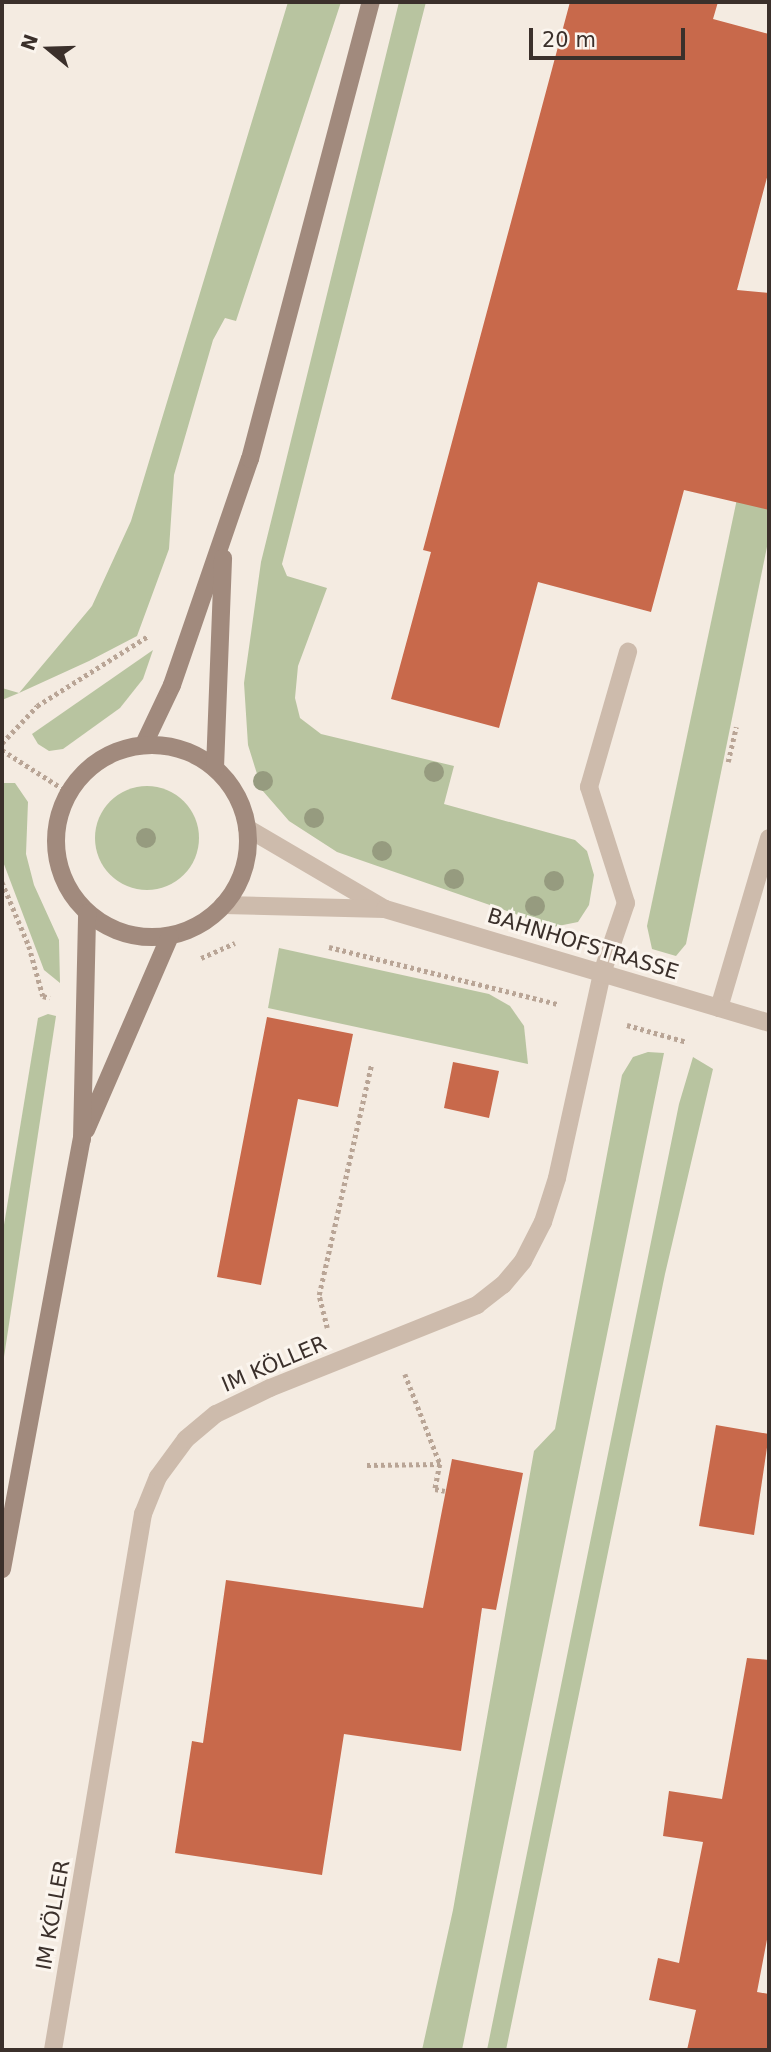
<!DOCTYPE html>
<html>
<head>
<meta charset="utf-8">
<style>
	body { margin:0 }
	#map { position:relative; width:771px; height:2052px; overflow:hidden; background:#f4ebe1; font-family:"DejaVu Sans",sans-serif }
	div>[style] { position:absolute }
	.green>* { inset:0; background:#b8c4a0 }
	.round { border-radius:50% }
	.building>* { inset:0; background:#c8694b }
	.path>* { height:4.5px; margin-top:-2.25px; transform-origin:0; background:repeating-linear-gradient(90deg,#b9a596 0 3.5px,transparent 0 7px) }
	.service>* { height:18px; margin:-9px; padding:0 9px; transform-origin:9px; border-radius:9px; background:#cdbbac }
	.minor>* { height:18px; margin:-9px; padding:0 9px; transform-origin:9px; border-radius:9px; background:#cdbbac }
	.tertiary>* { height:18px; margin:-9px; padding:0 9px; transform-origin:9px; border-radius:9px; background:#cdbbac }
	.secondary>* { height:18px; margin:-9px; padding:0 9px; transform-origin:9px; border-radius:9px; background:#a18a7d }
	.secondary>.ring { margin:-9px; padding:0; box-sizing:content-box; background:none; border:18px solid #a18a7d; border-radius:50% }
	.trees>* { width:20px; height:20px; margin:-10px; border-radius:50%; background:#969b7f }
	span { translate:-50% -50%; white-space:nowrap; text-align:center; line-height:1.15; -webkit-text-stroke:6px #fbf5ee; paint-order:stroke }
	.street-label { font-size:21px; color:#3b302b }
	.frame { position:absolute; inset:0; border:4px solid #3b302b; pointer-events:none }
	.north { position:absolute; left:14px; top:14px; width:70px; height:70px; -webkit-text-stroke:5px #fbf5ee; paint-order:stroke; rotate:289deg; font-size:19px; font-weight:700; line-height:28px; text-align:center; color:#3b302b }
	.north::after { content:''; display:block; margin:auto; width:24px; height:32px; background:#3b302b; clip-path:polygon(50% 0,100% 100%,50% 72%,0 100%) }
	.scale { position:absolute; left:529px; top:28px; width:156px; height:32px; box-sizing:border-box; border:4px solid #3b302b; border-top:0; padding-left:9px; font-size:21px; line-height:24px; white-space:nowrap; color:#3b302b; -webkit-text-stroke:5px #fbf5ee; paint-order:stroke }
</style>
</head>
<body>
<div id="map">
	<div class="green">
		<i style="clip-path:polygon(288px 2px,341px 2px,236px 321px,225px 318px,213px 340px,174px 475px,169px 549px,137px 636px,89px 661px,19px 693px,2px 700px,2px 688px,19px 693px,92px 606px,131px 521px)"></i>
		<i style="clip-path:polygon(399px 2px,426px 2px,282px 564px,287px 576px,327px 588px,298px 666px,295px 698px,300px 718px,321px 734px,454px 766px,444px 804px,575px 840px,587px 851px,594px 875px,589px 905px,578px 922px,553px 927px,337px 852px,289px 821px,262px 790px,248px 745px,244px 683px,261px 562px)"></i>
		<i style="clip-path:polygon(769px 347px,769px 537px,686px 944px,676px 956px,652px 949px,647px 926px)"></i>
		<i style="clip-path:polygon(153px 650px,143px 679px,120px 708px,63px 749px,49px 751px,38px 744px,32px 734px)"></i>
		<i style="clip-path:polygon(2px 783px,15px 783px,28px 802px,26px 854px,34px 885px,59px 940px,60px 983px,44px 970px,2px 859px)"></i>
		<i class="round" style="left:95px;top:786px;width:104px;height:104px"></i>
		<i style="clip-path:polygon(279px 948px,489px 994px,510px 1006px,524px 1026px,528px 1064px,268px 1008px)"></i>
		<i style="clip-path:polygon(48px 1014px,56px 1016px,2px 1370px,2px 1237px,38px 1018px)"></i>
		<i style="clip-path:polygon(648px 1052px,664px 1053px,462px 2050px,422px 2050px,453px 1910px,534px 1451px,555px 1429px,622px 1075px,633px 1057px)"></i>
		<i style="clip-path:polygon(693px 1057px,713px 1069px,665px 1274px,506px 2050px,487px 2050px,679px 1104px)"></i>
	</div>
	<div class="building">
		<i style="clip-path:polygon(570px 2px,718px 2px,713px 19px,769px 34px,769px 170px,737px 290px,769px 293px,769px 510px,684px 490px,651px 612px,538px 582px,499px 728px,391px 699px,431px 552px,423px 550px)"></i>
		<i style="clip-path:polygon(267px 1017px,353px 1034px,338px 1107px,298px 1099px,261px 1285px,217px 1277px)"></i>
		<i style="clip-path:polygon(453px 1062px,499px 1071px,489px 1118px,444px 1108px)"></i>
		<i style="clip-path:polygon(716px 1425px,769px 1434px,754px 1535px,699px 1526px)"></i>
		<i style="clip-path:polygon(452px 1459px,523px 1473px,496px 1610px,482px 1608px,461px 1751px,344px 1734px,322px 1875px,175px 1853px,192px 1741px,203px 1743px,226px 1580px,423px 1608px)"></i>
		<i style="clip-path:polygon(747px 1658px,769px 1660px,769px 1929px,757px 1992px,769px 1994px,769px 2050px,687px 2050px,696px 2010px,649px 2000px,658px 1958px,679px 1963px,703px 1842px,663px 1836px,669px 1791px,722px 1799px)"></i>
	</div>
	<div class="path">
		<i style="left:2px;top:743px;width:51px;rotate:-46.6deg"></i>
		<i style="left:37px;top:706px;width:131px;rotate:-32.2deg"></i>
		<i style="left:2px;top:750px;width:78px;rotate:32.5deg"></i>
		<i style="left:728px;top:762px;width:36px;rotate:-77deg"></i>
		<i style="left:2px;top:882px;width:69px;rotate:67.1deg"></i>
		<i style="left:29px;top:946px;width:52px;rotate:74.4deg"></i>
		<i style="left:43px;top:996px;width:7px;rotate:16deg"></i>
		<i style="left:329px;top:947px;width:236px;rotate:14deg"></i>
		<i style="left:201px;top:958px;width:37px;rotate:-24deg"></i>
		<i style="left:627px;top:1025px;width:62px;rotate:15.8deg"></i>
		<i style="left:327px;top:1328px;width:34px;rotate:-104deg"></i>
		<i style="left:319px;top:1295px;width:235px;rotate:-77.2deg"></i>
		<i style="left:405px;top:1374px;width:97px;rotate:68.7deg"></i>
		<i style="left:440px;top:1464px;width:25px;rotate:101deg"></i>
		<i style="left:435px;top:1489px;width:10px;rotate:11deg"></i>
		<i style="left:367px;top:1465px;width:73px;rotate:-0.8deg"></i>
	</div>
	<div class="service">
		<i style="left:602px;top:973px;width:74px;rotate:-71.1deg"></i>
		<i style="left:626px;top:903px;width:122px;rotate:-107.7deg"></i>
		<i style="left:589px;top:787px;width:141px;rotate:-73.9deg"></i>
		<i style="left:719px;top:1008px;width:177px;rotate:-73.6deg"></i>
	</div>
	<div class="minor">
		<i style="left:53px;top:2050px;width:544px;rotate:-80.47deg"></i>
		<i style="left:143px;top:1514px;width:40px;rotate:-68deg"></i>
		<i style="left:158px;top:1477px;width:47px;rotate:-53.6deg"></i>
		<i style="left:186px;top:1439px;width:39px;rotate:-40deg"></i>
		<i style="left:216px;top:1414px;width:60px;rotate:-25.7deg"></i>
		<i style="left:270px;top:1388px;width:223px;rotate:-21.8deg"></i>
		<i style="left:477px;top:1305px;width:33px;rotate:-38deg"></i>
		<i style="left:503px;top:1285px;width:31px;rotate:-50deg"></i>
		<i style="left:523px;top:1261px;width:44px;rotate:-62.9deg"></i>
		<i style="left:543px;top:1222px;width:46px;rotate:-72.3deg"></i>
		<i style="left:557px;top:1178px;width:210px;rotate:-77.6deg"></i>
	</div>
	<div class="tertiary">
		<i style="left:247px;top:828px;width:160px;rotate:30.4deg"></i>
		<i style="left:223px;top:905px;width:162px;rotate:1.4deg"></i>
		<i style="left:385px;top:909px;width:401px;rotate:16.5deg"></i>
	</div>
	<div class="secondary">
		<i style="left:144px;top:744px;width:65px;rotate:-64.6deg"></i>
		<i style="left:172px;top:685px;width:239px;rotate:-71deg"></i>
		<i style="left:250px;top:459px;width:473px;rotate:-75.2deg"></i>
		<i class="ring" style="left:56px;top:745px;width:174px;height:174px"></i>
		<i style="left:215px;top:768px;width:210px;rotate:-87.8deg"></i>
		<i style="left:86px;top:1130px;width:211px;rotate:-66.6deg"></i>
		<i style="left:2px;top:1569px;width:437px;rotate:-79.5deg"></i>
		<i style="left:82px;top:1139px;width:226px;rotate:-88.7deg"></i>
	</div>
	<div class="trees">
		<i style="left:434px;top:772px"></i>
		<i style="left:263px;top:781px"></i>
		<i style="left:314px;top:818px"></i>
		<i style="left:146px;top:838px"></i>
		<i style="left:382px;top:851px"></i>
		<i style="left:454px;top:879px"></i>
		<i style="left:554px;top:881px"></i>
		<i style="left:535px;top:906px"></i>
	</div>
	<div class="street-label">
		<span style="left:583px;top:944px;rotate:17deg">BAHNHOFSTRASSE</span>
		<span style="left:274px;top:1364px;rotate:-23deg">IM KÖLLER</span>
		<span style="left:53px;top:1915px;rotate:-80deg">IM KÖLLER</span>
	</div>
	<div class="frame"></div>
	<div class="north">N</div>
	<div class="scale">20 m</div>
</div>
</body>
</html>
